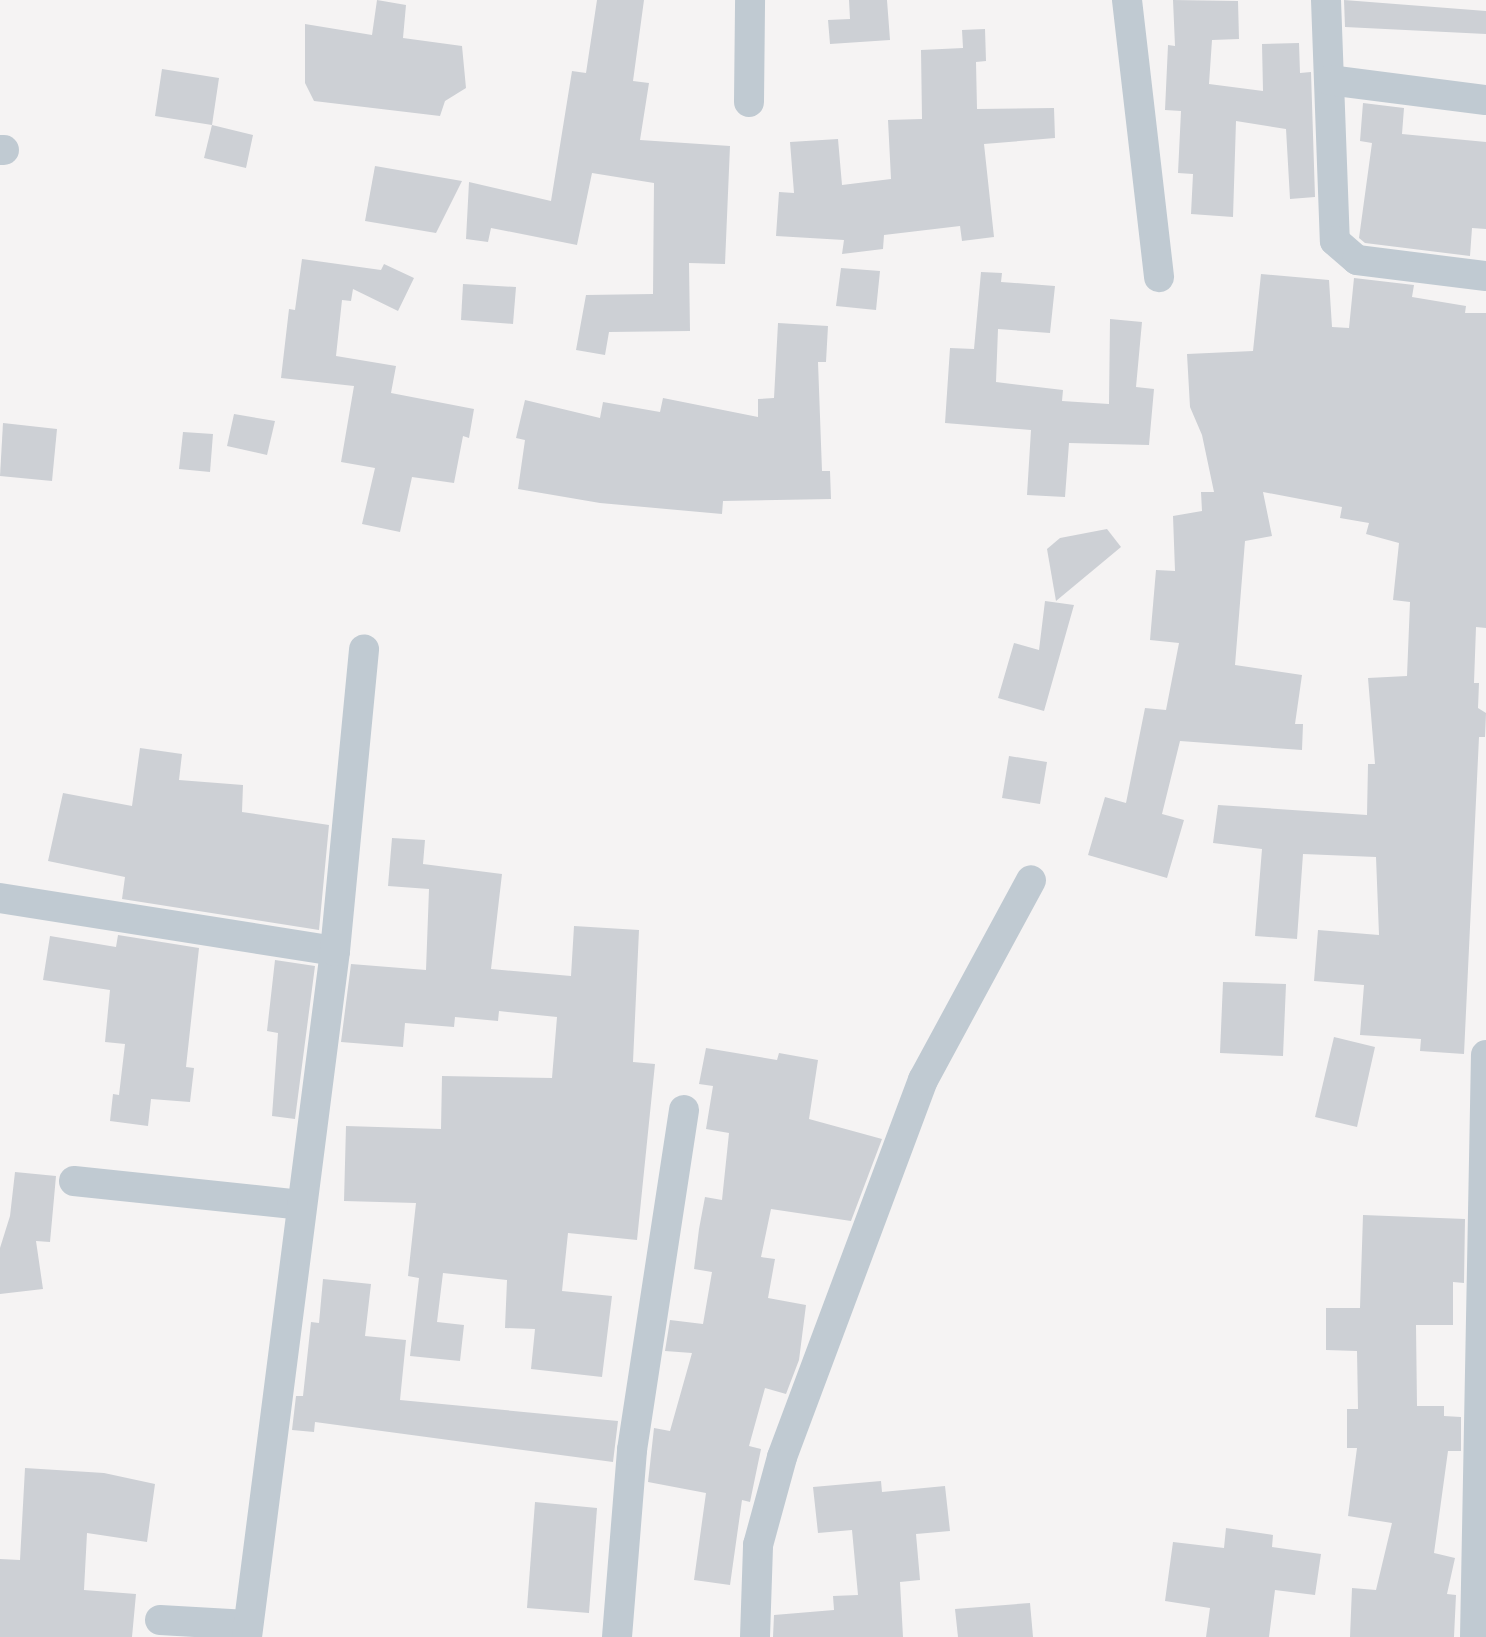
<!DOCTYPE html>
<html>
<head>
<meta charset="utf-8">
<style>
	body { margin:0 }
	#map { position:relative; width:1486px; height:1637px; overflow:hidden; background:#f5f3f3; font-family:Jost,sans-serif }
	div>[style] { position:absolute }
	.building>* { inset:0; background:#cdd0d5 }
	.minor>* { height:30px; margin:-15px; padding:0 15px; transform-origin:15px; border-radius:15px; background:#c0cad2 }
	span { translate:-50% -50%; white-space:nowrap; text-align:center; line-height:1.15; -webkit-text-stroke:6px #fff; paint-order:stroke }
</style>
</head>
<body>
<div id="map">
	<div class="building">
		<i style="clip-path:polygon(377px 0,406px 5px,403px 38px,462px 46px,466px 88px,445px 101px,440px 116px,314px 101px,305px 83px,305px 24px,372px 35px)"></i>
		<i style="clip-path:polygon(597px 0,644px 0,633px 81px,649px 83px,640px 140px,730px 146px,725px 264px,689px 263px,690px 331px,609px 332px,605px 355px,576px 350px,586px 295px,653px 294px,654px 183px,592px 173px,577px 245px,491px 228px,488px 242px,466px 239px,469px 182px,551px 201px,572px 71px,586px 73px)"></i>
		<i style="clip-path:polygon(849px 0,887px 0,890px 40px,830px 44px,828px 20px,850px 19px)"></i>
		<i style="clip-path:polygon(1173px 0,1238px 1px,1239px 39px,1212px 40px,1209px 84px,1263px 91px,1262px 44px,1299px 43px,1300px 73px,1311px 72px,1315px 197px,1290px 199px,1286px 129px,1236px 121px,1233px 217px,1191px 214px,1193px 174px,1178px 173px,1181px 111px,1165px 110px,1168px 45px,1175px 46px)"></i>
		<i style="clip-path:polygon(1344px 0,1486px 11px,1486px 34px,1345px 27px)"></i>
		<i style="clip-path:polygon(985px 29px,986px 61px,976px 62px,977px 109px,1054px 108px,1055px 138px,984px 144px,994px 237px,962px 241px,960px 226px,884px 235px,883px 249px,842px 254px,844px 240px,776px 236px,779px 192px,794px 193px,790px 142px,838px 139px,842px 185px,891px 179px,888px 120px,922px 119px,921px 50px,963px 48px,962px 30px)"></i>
		<i style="clip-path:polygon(162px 69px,219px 78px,212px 125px,155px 116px)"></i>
		<i style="clip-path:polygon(1363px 103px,1404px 108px,1402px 134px,1486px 142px,1486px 229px,1472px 228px,1470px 256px,1365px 243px,1359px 238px,1372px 143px,1360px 141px)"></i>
		<i style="clip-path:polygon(212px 125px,253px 135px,246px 168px,204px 158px)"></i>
		<i style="clip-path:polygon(375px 166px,462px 181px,436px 233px,365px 221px)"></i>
		<i style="clip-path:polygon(302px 259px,381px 270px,384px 264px,414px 278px,398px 311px,353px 289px,351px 301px,342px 300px,336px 356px,396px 366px,391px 393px,474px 409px,469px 438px,463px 436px,454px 483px,412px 477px,400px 532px,362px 524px,375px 468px,341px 462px,354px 386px,281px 378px,289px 309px,295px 310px)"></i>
		<i style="clip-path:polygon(841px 268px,880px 271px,876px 310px,836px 306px)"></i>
		<i style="clip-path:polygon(981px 272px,1002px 273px,1001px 282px,1055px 286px,1050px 333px,998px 329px,996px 382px,1063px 390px,1062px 401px,1109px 404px,1110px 319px,1142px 322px,1136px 387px,1154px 389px,1149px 445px,1069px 443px,1065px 497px,1027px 495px,1031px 430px,945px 423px,950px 348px,974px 349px)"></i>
		<i style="clip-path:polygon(1261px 274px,1329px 280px,1332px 327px,1349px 328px,1354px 278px,1414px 285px,1412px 297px,1466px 306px,1465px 313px,1486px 313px,1486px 628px,1476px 627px,1474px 683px,1479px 683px,1478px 708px,1486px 713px,1485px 737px,1479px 737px,1464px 1054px,1420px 1051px,1421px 1039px,1360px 1035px,1364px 985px,1314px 981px,1318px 930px,1379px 935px,1376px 857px,1303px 854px,1297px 939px,1255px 936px,1262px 849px,1213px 843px,1218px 805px,1367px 815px,1368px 764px,1375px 764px,1368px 678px,1407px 676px,1410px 602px,1393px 600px,1399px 543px,1366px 534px,1369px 523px,1340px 518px,1342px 507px,1263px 492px,1272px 536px,1245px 541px,1235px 665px,1302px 675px,1295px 724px,1303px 724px,1302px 750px,1180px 741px,1162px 814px,1184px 820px,1167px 878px,1088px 855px,1105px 797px,1126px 803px,1145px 708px,1166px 710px,1179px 643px,1150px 640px,1156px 570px,1175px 571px,1173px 516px,1202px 511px,1201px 492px,1214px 492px,1202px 435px,1190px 407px,1187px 354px,1253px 351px)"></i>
		<i style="clip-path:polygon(463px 284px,516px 287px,513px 324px,461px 320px)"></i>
		<i style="clip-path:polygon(778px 323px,828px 326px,826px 362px,818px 362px,822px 471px,830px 471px,831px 499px,723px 501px,722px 514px,600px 503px,518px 489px,525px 440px,516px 438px,525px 400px,600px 418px,603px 402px,660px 412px,663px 398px,758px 417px,758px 399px,774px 398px)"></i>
		<i style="clip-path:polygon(234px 414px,275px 421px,267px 455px,227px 446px)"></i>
		<i style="clip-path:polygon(3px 423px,57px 429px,52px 481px,0 476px)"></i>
		<i style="clip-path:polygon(183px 432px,213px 434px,210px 472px,179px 469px)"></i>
		<i style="clip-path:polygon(1107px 529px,1121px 547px,1056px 601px,1047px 549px,1060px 538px)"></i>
		<i style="clip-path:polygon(1045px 601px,1074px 605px,1044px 711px,998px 698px,1014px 643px,1039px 650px)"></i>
		<i style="clip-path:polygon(140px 748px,182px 754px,179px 780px,243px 785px,242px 812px,329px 825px,319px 930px,122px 899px,125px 877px,48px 861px,63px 793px,132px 806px)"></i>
		<i style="clip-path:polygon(1009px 756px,1047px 762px,1040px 804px,1002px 798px)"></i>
		<i style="clip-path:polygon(392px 838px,425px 840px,423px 864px,502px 874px,491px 969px,571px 976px,574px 926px,639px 930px,633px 1062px,655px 1064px,637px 1240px,568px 1233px,562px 1291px,612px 1296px,602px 1377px,531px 1369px,535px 1329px,505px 1328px,507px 1280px,443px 1273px,437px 1322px,464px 1325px,460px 1361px,410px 1356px,419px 1278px,408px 1276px,416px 1203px,344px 1201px,346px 1126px,441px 1129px,442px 1076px,552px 1078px,557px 1017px,499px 1011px,498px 1021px,455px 1017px,454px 1027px,405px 1023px,403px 1047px,341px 1042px,351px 964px,426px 970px,429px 889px,388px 886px)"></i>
		<i style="clip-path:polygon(118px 935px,199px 948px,186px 1067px,194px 1068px,190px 1102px,151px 1099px,148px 1126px,110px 1121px,113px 1094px,119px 1095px,125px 1044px,105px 1042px,110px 990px,43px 980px,50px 936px,116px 947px)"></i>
		<i style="clip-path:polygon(275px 960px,315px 966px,295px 1119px,272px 1116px,278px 1033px,267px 1031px)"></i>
		<i style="clip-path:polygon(1223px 982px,1286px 984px,1283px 1056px,1220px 1053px)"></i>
		<i style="clip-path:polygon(1334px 1037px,1375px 1047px,1357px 1127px,1315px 1117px)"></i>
		<i style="clip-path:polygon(706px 1048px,777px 1060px,779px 1053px,818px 1060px,809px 1119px,882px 1139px,851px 1221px,771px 1209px,761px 1257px,775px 1259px,768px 1298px,806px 1305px,799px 1360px,786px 1394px,765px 1388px,749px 1446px,761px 1449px,750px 1502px,742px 1500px,730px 1585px,694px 1580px,706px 1493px,648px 1482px,654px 1428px,670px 1431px,692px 1353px,665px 1351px,670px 1320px,703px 1324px,712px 1272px,694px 1269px,699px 1229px,705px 1197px,722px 1200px,729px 1133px,706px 1129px,713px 1086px,699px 1084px)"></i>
		<i style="clip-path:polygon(15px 1172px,56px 1176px,50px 1242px,36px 1241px,43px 1289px,0 1294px,0 1248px,10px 1216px)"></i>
		<i style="clip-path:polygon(1363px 1215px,1465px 1219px,1464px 1283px,1453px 1282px,1453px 1325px,1416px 1325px,1417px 1406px,1444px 1406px,1444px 1416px,1461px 1417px,1461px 1451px,1448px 1451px,1434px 1553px,1455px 1558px,1447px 1594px,1456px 1595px,1454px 1637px,1350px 1637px,1352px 1588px,1376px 1590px,1392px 1523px,1348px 1516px,1357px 1448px,1347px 1448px,1347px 1409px,1358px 1409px,1357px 1351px,1326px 1350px,1326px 1308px,1360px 1308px)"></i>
		<i style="clip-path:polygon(323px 1279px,371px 1284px,365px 1336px,406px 1340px,400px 1400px,618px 1421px,613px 1462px,315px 1422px,314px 1432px,292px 1430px,296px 1396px,303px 1396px,311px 1322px,319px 1323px)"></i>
		<i style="clip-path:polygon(25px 1468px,104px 1473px,155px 1484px,147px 1542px,87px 1533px,84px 1590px,136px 1594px,132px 1637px,0 1637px,0 1559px,20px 1560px)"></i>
		<i style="clip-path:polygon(881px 1481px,882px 1492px,945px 1486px,950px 1531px,916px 1534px,920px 1580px,900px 1582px,903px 1637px,773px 1637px,774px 1615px,834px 1610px,833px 1596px,858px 1595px,852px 1530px,818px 1533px,813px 1487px)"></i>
		<i style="clip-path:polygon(535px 1502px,597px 1508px,589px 1613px,527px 1608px)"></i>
		<i style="clip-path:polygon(1226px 1528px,1273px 1535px,1272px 1547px,1321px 1554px,1315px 1595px,1275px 1590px,1269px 1637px,1206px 1637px,1210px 1608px,1165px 1601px,1173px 1542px,1224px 1548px)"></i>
		<i style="clip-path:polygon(1030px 1603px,1033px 1637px,958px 1637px,955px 1609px)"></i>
	</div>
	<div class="minor">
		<i style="left:1127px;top:0;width:279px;rotate:83.4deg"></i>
		<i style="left:1326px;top:0;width:241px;rotate:87.9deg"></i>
		<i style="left:1335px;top:241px;width:29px;rotate:41deg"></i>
		<i style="left:1357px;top:260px;width:130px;rotate:7.1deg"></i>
		<i style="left:1329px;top:80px;width:158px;rotate:7.3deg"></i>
		<i style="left:749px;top:102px;width:102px;rotate:-89.4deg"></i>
		<i style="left:0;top:150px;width:4px"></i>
		<i style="left:0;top:898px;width:339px;rotate:9deg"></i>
		<i style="left:74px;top:1181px;width:228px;rotate:6deg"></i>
		<i style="left:160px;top:1620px;width:88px;rotate:3.3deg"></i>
		<i style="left:247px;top:1637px;width:692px;rotate:-82.69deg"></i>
		<i style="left:335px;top:951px;width:303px;rotate:-84.5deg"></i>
		<i style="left:617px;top:1637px;width:188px;rotate:-85.4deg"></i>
		<i style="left:632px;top:1450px;width:344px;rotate:-81.3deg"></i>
		<i style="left:755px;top:1637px;width:92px;rotate:-88.1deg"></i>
		<i style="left:758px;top:1545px;width:91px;rotate:-74.7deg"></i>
		<i style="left:782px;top:1457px;width:403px;rotate:-69.5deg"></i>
		<i style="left:923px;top:1080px;width:227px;rotate:-61.6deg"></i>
		<i style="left:1475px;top:1637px;width:582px;rotate:-88.92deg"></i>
	</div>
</div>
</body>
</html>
